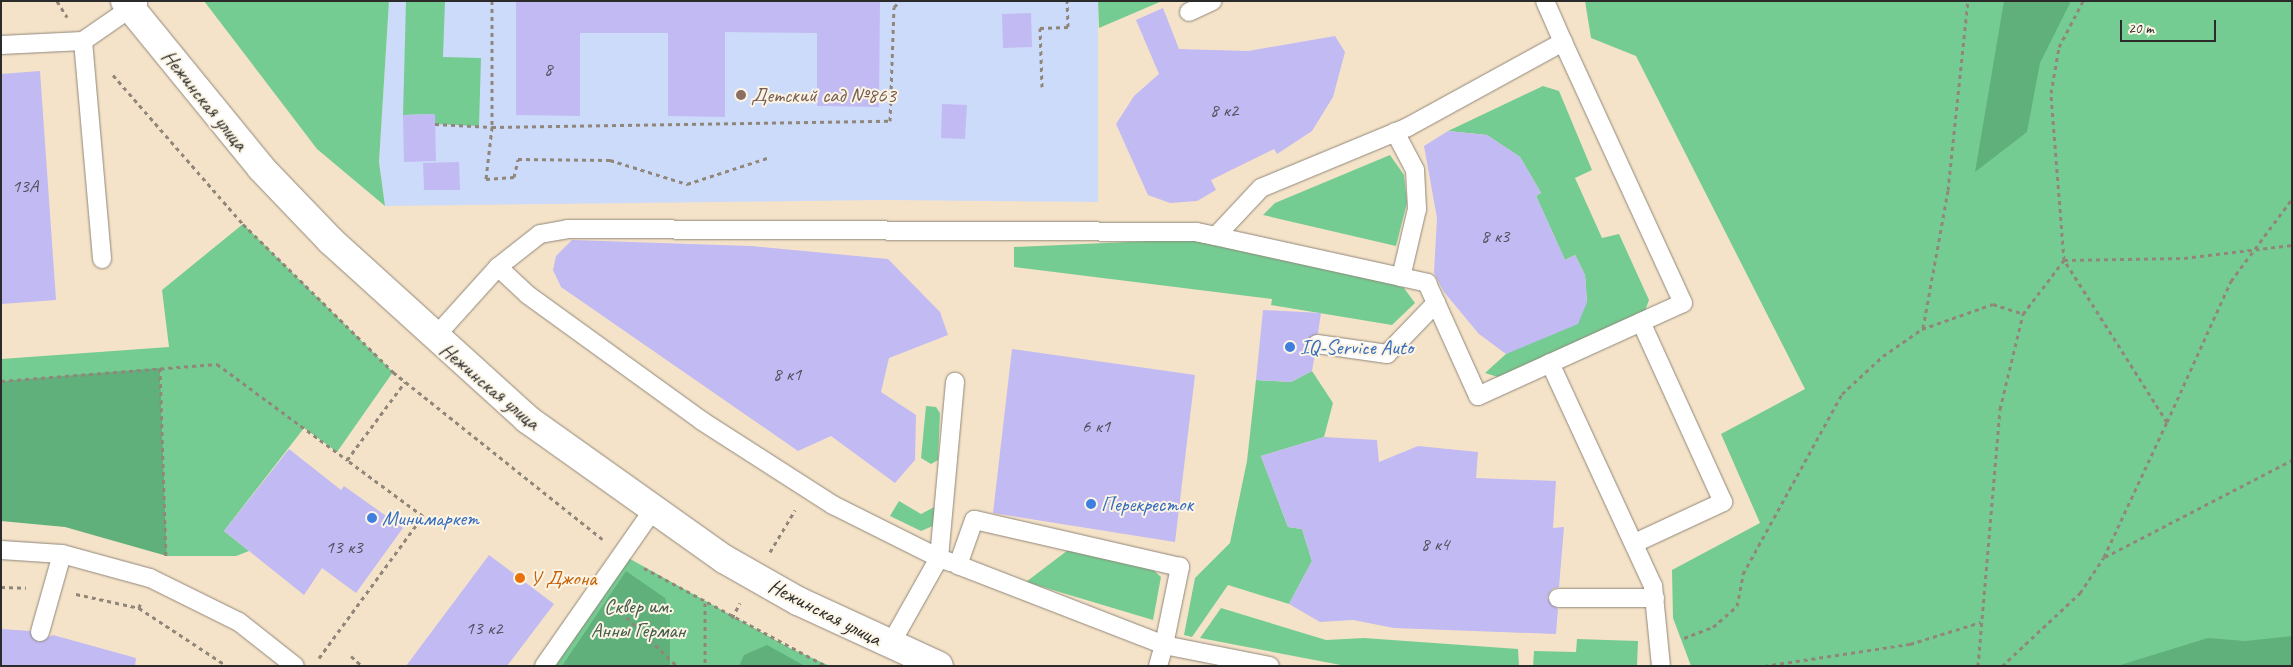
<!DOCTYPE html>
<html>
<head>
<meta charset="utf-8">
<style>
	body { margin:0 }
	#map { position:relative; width:2293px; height:667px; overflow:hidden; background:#f5e3c9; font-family:Caveat,sans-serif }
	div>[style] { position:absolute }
	.built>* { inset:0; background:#cddbfa }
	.green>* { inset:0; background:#75cc92 }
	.forest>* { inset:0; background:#60b07c }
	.building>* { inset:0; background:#c2baf2 }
	.path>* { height:3px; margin-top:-1.5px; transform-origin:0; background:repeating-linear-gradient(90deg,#90877a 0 4px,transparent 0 8px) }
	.roads { filter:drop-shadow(0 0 1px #90877a) drop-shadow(0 0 1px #90877a) }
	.service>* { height:18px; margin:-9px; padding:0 9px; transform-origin:9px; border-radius:9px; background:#fff }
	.tertiary>* { height:28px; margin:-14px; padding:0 14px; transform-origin:14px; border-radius:14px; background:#fff }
	.dots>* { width:14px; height:14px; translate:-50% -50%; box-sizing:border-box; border:2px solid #fcf5e5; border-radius:50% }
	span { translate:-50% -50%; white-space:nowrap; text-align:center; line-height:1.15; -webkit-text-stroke:4px #fcf5e5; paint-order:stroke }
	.number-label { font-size:19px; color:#514f5d }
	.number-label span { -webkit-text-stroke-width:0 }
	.education-label { font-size:21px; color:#785e54 }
	.left { translate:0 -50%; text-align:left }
	.street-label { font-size:21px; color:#2b2b2b }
	.shop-label { font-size:21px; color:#366cbe }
	.food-label { font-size:21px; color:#c56008 }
	.park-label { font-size:21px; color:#415b4a }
	.frame { position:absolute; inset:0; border:2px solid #2b2b2b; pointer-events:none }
	.scale { position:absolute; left:2120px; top:20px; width:96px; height:22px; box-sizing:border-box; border:2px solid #2b2b2b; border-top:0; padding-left:6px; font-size:15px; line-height:18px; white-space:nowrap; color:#2b2b2b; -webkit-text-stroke:4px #fcf5e5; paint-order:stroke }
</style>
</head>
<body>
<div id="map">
	<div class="built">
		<i style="clip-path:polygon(389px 1px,1098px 1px,1098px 202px,883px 200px,385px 206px,379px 162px)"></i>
	</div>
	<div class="green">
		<i style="clip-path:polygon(204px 1px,389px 1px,379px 162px,385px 206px,317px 149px)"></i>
		<i style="clip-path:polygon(406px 1px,445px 1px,443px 57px,481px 58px,479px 126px,435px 124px,435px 114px,403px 115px)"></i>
		<i style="clip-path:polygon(1098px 1px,1162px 1px,1099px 28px)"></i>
		<i style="clip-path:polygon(1585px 1px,2292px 1px,2292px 666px,1691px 666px,1673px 618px,1672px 570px,1760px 523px,1721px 434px,1805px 389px,1636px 56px,1591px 38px)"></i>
		<i style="clip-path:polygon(1543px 86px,1559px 91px,1592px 170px,1575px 178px,1602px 238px,1619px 234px,1649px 300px,1641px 322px,1511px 381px,1485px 373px,1506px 354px,1587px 302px,1585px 275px,1575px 255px,1565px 260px,1536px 196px,1541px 193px,1520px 157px,1487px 135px,1448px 131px)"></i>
		<i style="clip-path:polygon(1390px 155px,1404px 175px,1407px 203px,1396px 246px,1263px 215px,1275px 203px)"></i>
		<i style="clip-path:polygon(243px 224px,393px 372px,337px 452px,304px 428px,224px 531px,249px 551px,236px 556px,167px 556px,160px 369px,1px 381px,1px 359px,169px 347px,162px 290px)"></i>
		<i style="clip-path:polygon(1196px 239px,1383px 278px,1404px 288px,1415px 303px,1392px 325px,1271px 305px,1272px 299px,1014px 267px,1014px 247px)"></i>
		<i style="clip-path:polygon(1312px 371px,1333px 403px,1324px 437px,1261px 456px,1288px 527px,1302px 529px,1312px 561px,1289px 604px,1228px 585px,1192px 637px,1184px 635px,1195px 578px,1230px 543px,1247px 461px,1256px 380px,1291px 382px)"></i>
		<i style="clip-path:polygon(926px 406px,936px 407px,940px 413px,938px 460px,931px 464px,921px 458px)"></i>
		<i style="clip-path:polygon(899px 501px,921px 514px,938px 505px,935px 525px,921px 531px,890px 516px)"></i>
		<i style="clip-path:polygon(1068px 550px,1149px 566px,1161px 577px,1153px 620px,1026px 582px)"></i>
		<i style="clip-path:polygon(623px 555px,790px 648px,830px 666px,549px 666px)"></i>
		<i style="clip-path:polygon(1221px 608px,1326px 640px,1364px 638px,1518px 649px,1519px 666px,1346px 666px,1200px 638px)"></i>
		<i style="clip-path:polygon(1577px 639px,1638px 641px,1637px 666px,1533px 666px,1534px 651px,1576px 652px)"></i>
	</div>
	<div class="forest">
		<i style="clip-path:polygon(2004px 1px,2071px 1px,2040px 63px,2027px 132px,1975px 172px)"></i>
		<i style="clip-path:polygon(160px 368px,167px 556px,65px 527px,1px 521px,1px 381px)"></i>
		<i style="clip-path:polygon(626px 571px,665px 598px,670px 613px,670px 666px,562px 666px)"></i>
		<i style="clip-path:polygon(2292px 636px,2292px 666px,2117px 666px,2208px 638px,2245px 641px)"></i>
		<i style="clip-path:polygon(767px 645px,805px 666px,739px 666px,744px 655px)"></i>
	</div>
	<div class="building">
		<i style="clip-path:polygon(516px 1px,880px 1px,879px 107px,817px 106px,817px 33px,725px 32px,725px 117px,668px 116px,668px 33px,580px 33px,580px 116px,516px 115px)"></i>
		<i style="clip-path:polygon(1163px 8px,1179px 49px,1248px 51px,1335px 36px,1345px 52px,1333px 97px,1312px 131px,1277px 154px,1274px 149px,1211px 180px,1216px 190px,1197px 201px,1170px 203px,1148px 195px,1116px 124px,1134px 96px,1159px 74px,1136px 20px)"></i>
		<i style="clip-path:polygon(1031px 13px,1032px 47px,1003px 48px,1002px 14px)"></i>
		<i style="clip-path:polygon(40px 71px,56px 300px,1px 304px,1px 74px)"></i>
		<i style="clip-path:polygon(942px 104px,967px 105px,965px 139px,941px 138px)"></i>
		<i style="clip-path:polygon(435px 114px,436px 161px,404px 162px,403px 115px)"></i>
		<i style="clip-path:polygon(1448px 131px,1487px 135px,1520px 157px,1541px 193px,1536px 196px,1565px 260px,1575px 255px,1585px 275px,1587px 302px,1578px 324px,1506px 354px,1479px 334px,1444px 292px,1434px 273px,1437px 218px,1424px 146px)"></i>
		<i style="clip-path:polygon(459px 162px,460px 190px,424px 190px,423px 163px)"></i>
		<i style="clip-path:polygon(572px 240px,751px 246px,888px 259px,940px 312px,948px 335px,889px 358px,881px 392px,916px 415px,915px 460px,895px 483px,831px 436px,798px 451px,561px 287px,553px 270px,556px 256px)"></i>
		<i style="clip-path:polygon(1263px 310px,1321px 313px,1318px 333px,1307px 342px,1315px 354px,1312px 371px,1291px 382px,1256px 380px)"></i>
		<i style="clip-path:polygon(1012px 349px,1195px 375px,1175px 542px,993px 513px)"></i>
		<i style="clip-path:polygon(1324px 437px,1377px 440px,1379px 462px,1418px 446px,1478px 452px,1476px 478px,1556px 481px,1553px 528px,1564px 527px,1559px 587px,1552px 589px,1547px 598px,1558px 609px,1556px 634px,1394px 628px,1353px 620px,1320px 622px,1289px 604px,1312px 561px,1302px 529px,1288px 527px,1261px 456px)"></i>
		<i style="clip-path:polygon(289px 449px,341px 490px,344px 486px,403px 528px,356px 593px,322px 568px,304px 595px,224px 531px)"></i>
		<i style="clip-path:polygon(489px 555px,554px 604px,507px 666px,406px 666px)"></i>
		<i style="clip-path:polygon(1px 629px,30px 631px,38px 642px,53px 635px,136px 658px,135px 666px,1px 666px)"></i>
	</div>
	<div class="path">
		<i style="left:57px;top:1px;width:19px;rotate:58deg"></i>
		<i style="left:492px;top:1px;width:126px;rotate:90deg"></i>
		<i style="left:492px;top:127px;width:398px;rotate:-0.9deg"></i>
		<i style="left:890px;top:121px;width:114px;rotate:-88deg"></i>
		<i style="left:894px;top:7px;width:8px;rotate:-45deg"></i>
		<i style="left:113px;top:75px;width:198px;rotate:48.9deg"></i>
		<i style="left:243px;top:224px;width:211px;rotate:44.6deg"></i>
		<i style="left:393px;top:372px;width:268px;rotate:38.6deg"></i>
		<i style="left:1042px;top:87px;width:59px;rotate:-91.9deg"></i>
		<i style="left:1040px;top:28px;width:28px;rotate:-2deg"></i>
		<i style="left:1068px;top:27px;width:26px;rotate:-92deg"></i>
		<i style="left:435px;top:124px;width:57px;rotate:3deg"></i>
		<i style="left:492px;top:127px;width:52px;rotate:96.6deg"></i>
		<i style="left:486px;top:179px;width:28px;rotate:-4deg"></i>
		<i style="left:514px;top:177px;width:18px;rotate:-77deg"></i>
		<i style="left:518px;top:159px;width:92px;rotate:0.6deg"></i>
		<i style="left:610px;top:160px;width:81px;rotate:17.3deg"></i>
		<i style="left:687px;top:184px;width:84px;rotate:-18deg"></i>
		<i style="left:1923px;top:328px;width:140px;rotate:-79.7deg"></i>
		<i style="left:1948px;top:190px;width:190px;rotate:-84deg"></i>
		<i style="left:160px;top:368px;width:189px;rotate:88.2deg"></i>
		<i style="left:1px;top:381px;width:217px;rotate:-4.5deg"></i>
		<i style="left:217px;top:364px;width:162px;rotate:36.4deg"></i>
		<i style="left:2167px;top:422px;width:155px;rotate:-65.6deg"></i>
		<i style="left:2231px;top:281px;width:102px;rotate:-53.4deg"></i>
		<i style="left:770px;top:552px;width:49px;rotate:-59.2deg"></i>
		<i style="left:2105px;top:557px;width:211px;rotate:-27.4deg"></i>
		<i style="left:644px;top:568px;width:207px;rotate:28.3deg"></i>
		<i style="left:1px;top:587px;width:25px;rotate:2deg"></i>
		<i style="left:76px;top:594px;width:65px;rotate:12.5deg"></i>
		<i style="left:139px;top:608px;width:105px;rotate:33.4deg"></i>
		<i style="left:705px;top:603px;width:63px;rotate:90deg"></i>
		<i style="left:615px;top:606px;width:86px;rotate:44.1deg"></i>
		<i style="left:139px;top:608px;width:6px;rotate:-72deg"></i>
		<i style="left:732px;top:618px;width:17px;rotate:-62deg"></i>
		<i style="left:1684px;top:638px;width:31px;rotate:-21deg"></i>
		<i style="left:1713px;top:627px;width:32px;rotate:-41deg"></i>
		<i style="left:1737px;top:606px;width:33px;rotate:-79deg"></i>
		<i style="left:1743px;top:574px;width:205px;rotate:-61.2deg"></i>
		<i style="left:1842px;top:394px;width:56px;rotate:-42.8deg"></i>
		<i style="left:1883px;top:356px;width:47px;rotate:-34.7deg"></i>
		<i style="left:1922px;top:329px;width:75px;rotate:-19.4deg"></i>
		<i style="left:1993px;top:304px;width:32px;rotate:18deg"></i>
		<i style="left:351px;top:656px;width:15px;rotate:42deg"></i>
		<i style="left:319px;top:658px;width:176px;rotate:-53.8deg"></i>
		<i style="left:423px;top:516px;width:94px;rotate:-143.6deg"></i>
		<i style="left:347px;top:460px;width:97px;rotate:-53.4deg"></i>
		<i style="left:1764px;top:666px;width:148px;rotate:-8.6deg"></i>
		<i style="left:1910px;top:644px;width:74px;rotate:-17.2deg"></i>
		<i style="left:1978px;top:666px;width:258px;rotate:-85.1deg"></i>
		<i style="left:2000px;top:409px;width:98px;rotate:-76.4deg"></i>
		<i style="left:2023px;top:314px;width:68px;rotate:-52.8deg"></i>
		<i style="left:2064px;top:260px;width:120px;rotate:-1deg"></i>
		<i style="left:2184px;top:258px;width:109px;rotate:-6.9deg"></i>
		<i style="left:2002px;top:666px;width:107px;rotate:-43.1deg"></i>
		<i style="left:2080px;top:593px;width:43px;rotate:-56.3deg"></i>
		<i style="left:2104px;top:557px;width:149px;rotate:-65deg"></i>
		<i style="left:2167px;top:422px;width:192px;rotate:-122.4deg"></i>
		<i style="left:2064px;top:260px;width:168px;rotate:-94.5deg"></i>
		<i style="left:2051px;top:93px;width:47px;rotate:-80.1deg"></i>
		<i style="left:2059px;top:47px;width:52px;rotate:-62.4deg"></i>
	</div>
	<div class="roads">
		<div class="service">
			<i style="left:1545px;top:1px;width:45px;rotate:66.3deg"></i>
			<i style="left:1189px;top:12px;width:26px;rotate:-25deg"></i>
			<i style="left:83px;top:41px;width:219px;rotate:85deg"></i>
			<i style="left:1px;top:45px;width:82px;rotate:-2.8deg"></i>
			<i style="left:83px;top:41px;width:67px;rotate:-34.6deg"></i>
			<i style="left:1395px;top:132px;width:43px;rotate:62.2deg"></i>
			<i style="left:1415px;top:170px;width:39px;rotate:87deg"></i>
			<i style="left:1417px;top:209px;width:70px;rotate:103.2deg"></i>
			<i style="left:498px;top:267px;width:41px;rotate:43deg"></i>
			<i style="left:528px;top:295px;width:215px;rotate:35.9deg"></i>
			<i style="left:702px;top:421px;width:156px;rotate:32.7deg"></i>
			<i style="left:833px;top:505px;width:119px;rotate:26.6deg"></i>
			<i style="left:939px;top:558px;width:177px;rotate:-84.8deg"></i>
			<i style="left:434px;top:338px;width:96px;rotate:-48deg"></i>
			<i style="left:498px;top:267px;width:53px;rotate:-38.2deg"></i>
			<i style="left:540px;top:234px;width:27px;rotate:-10deg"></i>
			<i style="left:567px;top:229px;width:629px;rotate:0.27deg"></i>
			<i style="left:1196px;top:232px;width:237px;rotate:12.4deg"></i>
			<i style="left:1427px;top:283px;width:124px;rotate:65.7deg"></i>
			<i style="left:1478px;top:396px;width:225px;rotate:-24.4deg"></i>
			<i style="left:1683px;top:303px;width:287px;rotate:-114.7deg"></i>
			<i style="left:1563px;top:42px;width:177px;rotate:151.3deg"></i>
			<i style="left:1408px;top:127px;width:159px;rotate:157.5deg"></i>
			<i style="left:1261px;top:188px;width:66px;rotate:133.2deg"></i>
			<i style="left:1216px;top:236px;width:20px;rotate:-169deg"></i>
			<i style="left:1317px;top:344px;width:71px;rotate:8.1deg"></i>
			<i style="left:1387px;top:354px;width:71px;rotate:-46.1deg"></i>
			<i style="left:1550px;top:363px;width:246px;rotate:65.2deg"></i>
			<i style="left:1653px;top:586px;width:80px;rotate:84.3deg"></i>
			<i style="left:1637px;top:542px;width:95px;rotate:-24.9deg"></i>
			<i style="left:1723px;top:502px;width:198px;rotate:-114.5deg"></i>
			<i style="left:1px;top:550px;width:61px;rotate:3.8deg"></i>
			<i style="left:62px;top:554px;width:91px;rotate:15.3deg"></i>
			<i style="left:150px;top:578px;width:99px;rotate:26.3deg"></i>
			<i style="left:239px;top:622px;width:71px;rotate:38.2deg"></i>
			<i style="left:1558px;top:598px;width:97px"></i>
			<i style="left:40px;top:632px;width:81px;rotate:-74.2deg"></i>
			<i style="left:890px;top:645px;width:100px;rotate:-60.6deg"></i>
			<i style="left:939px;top:558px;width:12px;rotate:20deg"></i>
			<i style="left:544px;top:666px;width:190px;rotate:-55.1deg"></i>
			<i style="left:1158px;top:666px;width:22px;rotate:-74deg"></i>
			<i style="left:1164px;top:645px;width:80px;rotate:-78.4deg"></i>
			<i style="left:1180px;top:567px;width:211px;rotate:-167.1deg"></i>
			<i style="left:974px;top:520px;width:48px;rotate:109.6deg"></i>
			<i style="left:958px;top:565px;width:221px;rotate:21.2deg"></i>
			<i style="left:1164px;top:645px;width:108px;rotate:11.2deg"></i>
		</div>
		<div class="tertiary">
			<i style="left:125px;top:1px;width:215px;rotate:50.8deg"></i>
			<i style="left:261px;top:168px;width:101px;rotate:46.2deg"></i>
			<i style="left:331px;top:241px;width:265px;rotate:42.2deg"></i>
			<i style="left:527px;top:419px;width:242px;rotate:35.4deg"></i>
			<i style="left:724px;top:559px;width:85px;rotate:29.6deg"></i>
			<i style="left:798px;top:601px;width:155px;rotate:24.7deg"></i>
		</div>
	</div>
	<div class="dots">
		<i style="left:741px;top:95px;background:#8d6e63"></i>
		<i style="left:1290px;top:347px;background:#3f7fe0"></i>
		<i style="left:1091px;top:504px;background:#3f7fe0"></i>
		<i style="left:372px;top:518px;background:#3f7fe0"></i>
		<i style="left:520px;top:578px;background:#e8710a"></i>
	</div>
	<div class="number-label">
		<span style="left:548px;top:70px">8</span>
		<span style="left:1224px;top:111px">8 к2</span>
		<span style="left:25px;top:187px">13А</span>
		<span style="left:1495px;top:237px">8 к3</span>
		<span style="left:787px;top:375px">8 к1</span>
		<span style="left:1096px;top:427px">6 к1</span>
		<span style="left:1435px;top:545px">8 к4</span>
		<span style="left:344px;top:548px">13 к3</span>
		<span style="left:484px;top:629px">13 к2</span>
	</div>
	<div class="education-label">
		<span class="left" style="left:751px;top:95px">Детский сад №863</span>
	</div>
	<div class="street-label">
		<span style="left:205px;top:100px;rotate:51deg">Нежинская улица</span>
		<span style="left:490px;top:386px;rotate:40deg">Нежинская улица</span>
		<span style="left:825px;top:612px;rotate:27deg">Нежинская улица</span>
	</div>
	<div class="shop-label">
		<span class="left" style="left:1300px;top:347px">IQ-Service Auto</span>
		<span class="left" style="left:1101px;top:504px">Перекресток</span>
		<span class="left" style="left:382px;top:518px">Минимаркет</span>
	</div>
	<div class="food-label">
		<span class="left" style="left:530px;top:578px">У Джона</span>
	</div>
	<div class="park-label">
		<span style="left:638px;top:618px">Сквер им.<br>Анны Герман</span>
	</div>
	<div class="frame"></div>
	<div class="scale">20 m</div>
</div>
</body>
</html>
